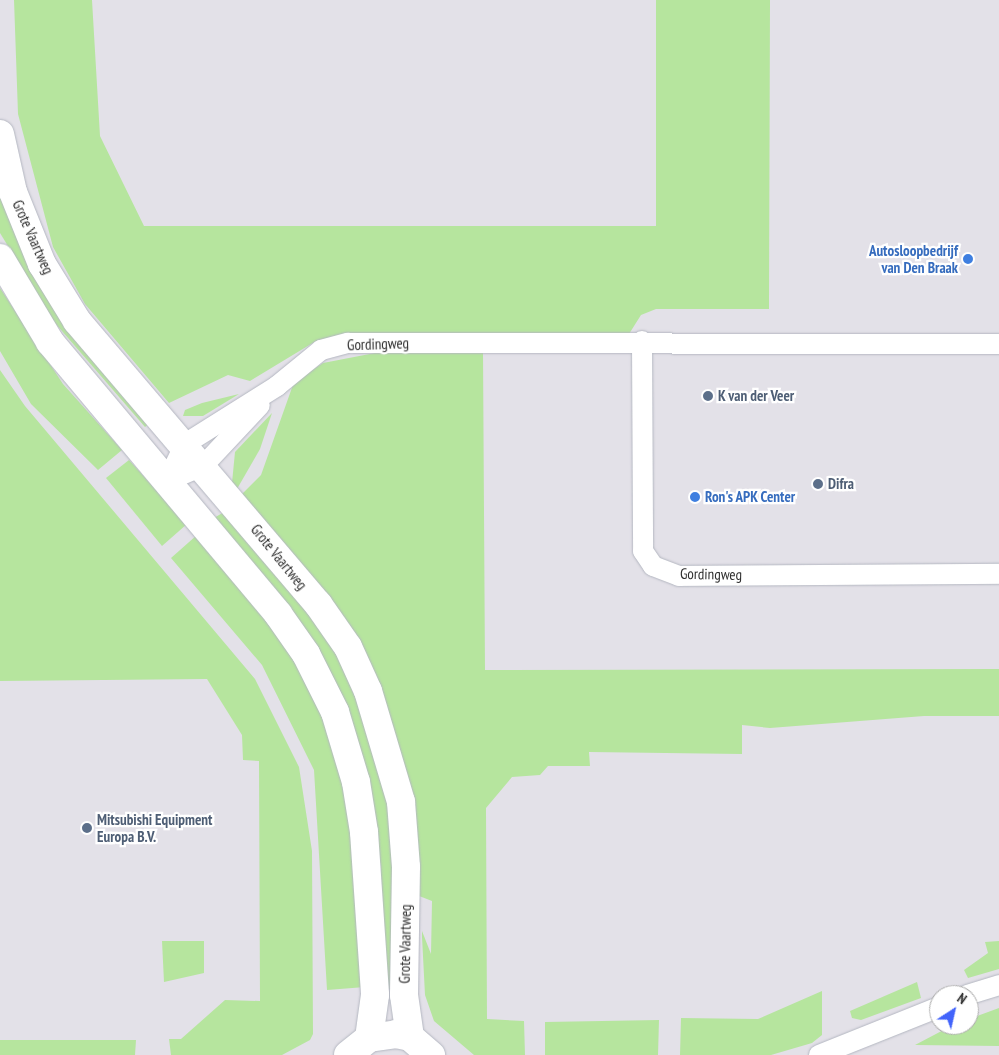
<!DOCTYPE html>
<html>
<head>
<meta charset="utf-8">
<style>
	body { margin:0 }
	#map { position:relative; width:999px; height:1055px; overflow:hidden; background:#efe9e1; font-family:"PT Sans Narrow",sans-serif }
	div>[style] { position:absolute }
	.industrial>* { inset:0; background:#e3e1e8 }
	.green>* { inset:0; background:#b6e59e }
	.roads { filter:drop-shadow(0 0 1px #b4b7c1) drop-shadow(0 0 1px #b4b7c1) }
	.minor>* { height:20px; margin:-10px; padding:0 10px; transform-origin:10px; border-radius:10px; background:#fff }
	.secondary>* { height:28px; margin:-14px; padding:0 14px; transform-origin:14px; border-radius:14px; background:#fff }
	.dots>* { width:14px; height:14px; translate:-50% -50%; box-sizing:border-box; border:2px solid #fff; border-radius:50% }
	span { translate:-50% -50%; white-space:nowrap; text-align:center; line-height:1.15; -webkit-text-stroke:4.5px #fff; paint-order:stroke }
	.street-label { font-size:15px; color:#2e2e2e }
	.shop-label { font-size:15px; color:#366cbe; font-weight:700 }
	.right { translate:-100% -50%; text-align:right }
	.left { translate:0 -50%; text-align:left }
	.service-label { font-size:15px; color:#4e5e75; font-weight:700 }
	.north { position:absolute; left:929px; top:985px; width:50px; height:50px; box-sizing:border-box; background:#fff; border:1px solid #ababab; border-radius:50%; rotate:35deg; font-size:14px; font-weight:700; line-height:20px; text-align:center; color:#2e2e2e }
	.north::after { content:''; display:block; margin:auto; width:18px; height:22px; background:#4264fb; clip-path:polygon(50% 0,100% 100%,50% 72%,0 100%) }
</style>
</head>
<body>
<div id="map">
	<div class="industrial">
		<i style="clip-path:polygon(evenodd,0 0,999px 0,999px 1055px,0 1055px,0 0,939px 995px,969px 995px,969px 1025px,939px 1025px,939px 995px)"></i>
	</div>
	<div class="green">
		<i style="clip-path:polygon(14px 0,92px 0,100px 136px,144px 226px,656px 226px,656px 0,770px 0,769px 309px,656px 309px,641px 315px,629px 334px,342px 336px,316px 341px,250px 381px,228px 375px,169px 403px,85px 304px,53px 247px,18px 114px)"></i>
		<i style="clip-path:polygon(0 182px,151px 422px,145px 427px,55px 323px,0 233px)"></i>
		<i style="clip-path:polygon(0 288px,63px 384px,122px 450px,98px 470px,31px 404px,0 351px)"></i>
		<i style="clip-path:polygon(483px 351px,485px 670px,999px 669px,999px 716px,924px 716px,770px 728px,742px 725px,742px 754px,589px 752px,590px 766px,548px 766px,540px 775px,512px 777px,486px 808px,487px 1019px,524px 1021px,525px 1055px,474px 1055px,434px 1021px,425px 995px,422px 937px,422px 931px,431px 954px,432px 901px,414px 894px,403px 762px,241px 495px,261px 475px,294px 382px,323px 363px,380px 352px)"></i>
		<i style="clip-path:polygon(0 370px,25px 406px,255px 679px,299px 767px,312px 851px,313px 1034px,310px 1040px,282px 1055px,171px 1055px,169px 1039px,181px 1039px,225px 1000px,260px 1001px,259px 761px,243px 760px,242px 735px,207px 679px,0 681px)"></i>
		<i style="clip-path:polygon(239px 394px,203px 416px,183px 416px,185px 410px,202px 403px)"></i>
		<i style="clip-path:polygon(272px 413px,260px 449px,237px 489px,232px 483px,235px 452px)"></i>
		<i style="clip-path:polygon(129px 460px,187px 524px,162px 546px,106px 478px)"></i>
		<i style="clip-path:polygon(224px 512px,308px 610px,337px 655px,377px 748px,393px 833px,396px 989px,381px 989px,381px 868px,366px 774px,214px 518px)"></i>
		<i style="clip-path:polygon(197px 535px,275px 627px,321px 700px,342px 763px,356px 843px,365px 987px,327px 990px,314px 770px,262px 665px,171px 558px)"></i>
		<i style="clip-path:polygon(162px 941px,204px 941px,204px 973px,164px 982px)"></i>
		<i style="clip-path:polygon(999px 941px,999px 969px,968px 978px,964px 970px,988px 953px,985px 942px)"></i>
		<i style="clip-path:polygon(917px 982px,921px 998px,861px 1020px,852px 1018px,850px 1011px)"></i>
		<i style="clip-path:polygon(822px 991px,822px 1035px,812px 1043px,771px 1055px,680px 1055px,681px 1018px,758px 1019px)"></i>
		<i style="clip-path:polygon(999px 1008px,999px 1046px,915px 1045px,953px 1025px,969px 1025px,969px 1019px)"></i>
		<i style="clip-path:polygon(659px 1020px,658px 1055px,545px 1055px,545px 1022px)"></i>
		<i style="clip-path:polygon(0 1040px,136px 1040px,135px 1055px,0 1055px)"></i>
	</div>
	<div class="roads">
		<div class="minor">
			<i style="left:642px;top:341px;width:210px;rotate:89.7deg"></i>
			<i style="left:643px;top:551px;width:18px;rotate:56deg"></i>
			<i style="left:653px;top:566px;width:28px;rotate:21deg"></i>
			<i style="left:679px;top:576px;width:320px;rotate:-0.4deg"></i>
			<i style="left:167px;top:481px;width:41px;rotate:-64.1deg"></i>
			<i style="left:185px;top:444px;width:109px;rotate:-32.2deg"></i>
			<i style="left:277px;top:386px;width:57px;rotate:-39.3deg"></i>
			<i style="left:321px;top:350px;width:28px;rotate:-15deg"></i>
			<i style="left:348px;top:343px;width:651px;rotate:0.09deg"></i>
			<i style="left:167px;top:481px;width:39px;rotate:-23deg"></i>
			<i style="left:203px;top:466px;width:83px;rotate:-46.9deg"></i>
			<i style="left:967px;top:995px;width:34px;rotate:-17deg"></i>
			<i style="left:819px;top:1055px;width:129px;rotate:-21.8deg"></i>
		</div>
		<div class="secondary">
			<i style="left:0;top:134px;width:59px;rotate:77.4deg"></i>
			<i style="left:13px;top:192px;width:78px;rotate:68.1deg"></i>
			<i style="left:42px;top:264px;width:67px;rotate:58.4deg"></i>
			<i style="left:77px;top:321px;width:372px;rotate:49.6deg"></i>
			<i style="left:318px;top:604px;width:52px;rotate:55.1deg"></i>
			<i style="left:348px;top:647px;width:48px;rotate:65.6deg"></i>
			<i style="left:368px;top:691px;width:116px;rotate:73.4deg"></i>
			<i style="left:401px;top:802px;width:65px;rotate:85.6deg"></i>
			<i style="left:406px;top:867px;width:128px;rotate:90.9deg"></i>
			<i style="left:404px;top:995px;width:42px;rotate:81.9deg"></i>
			<i style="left:0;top:258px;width:98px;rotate:59.2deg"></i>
			<i style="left:50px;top:342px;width:355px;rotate:50deg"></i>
			<i style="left:278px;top:614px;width:49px;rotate:55deg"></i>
			<i style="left:306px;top:654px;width:65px;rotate:63.4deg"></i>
			<i style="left:335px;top:712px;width:73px;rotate:73.3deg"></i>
			<i style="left:356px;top:782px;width:51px;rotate:80.9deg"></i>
			<i style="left:364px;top:832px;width:163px;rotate:86.1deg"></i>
			<i style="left:375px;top:995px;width:43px;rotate:97.9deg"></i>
			<i style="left:348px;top:1055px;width:27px;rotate:-39deg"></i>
			<i style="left:369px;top:1038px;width:27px;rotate:-8deg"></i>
			<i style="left:396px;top:1034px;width:14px;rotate:12deg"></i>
			<i style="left:410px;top:1037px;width:28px;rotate:41deg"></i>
		</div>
	</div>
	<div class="dots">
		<i style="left:968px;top:259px;background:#3f7fe0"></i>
		<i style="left:708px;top:396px;background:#5c6f8a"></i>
		<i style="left:818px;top:484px;background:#5c6f8a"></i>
		<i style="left:695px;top:497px;background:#3f7fe0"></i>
		<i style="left:87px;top:828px;background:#5c6f8a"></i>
	</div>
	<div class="street-label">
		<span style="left:33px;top:237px;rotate:66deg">Grote Vaartweg</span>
		<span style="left:378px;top:344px;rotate:-2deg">Gordingweg</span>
		<span style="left:279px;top:557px;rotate:51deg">Grote Vaartweg</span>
		<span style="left:711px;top:574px;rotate:1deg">Gordingweg</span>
		<span style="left:405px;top:944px;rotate:-89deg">Grote Vaartweg</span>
	</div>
	<div class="shop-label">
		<span class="right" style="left:958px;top:259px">Autosloopbedrijf<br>van Den Braak</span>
		<span class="left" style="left:705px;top:497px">Ron's APK Center</span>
	</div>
	<div class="service-label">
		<span class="left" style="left:718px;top:396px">K van der Veer</span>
		<span class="left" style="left:828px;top:484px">Difra</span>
		<span class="left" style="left:97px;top:828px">Mitsubishi Equipment<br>Europa B.V.</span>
	</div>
	<div class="north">N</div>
</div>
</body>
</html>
